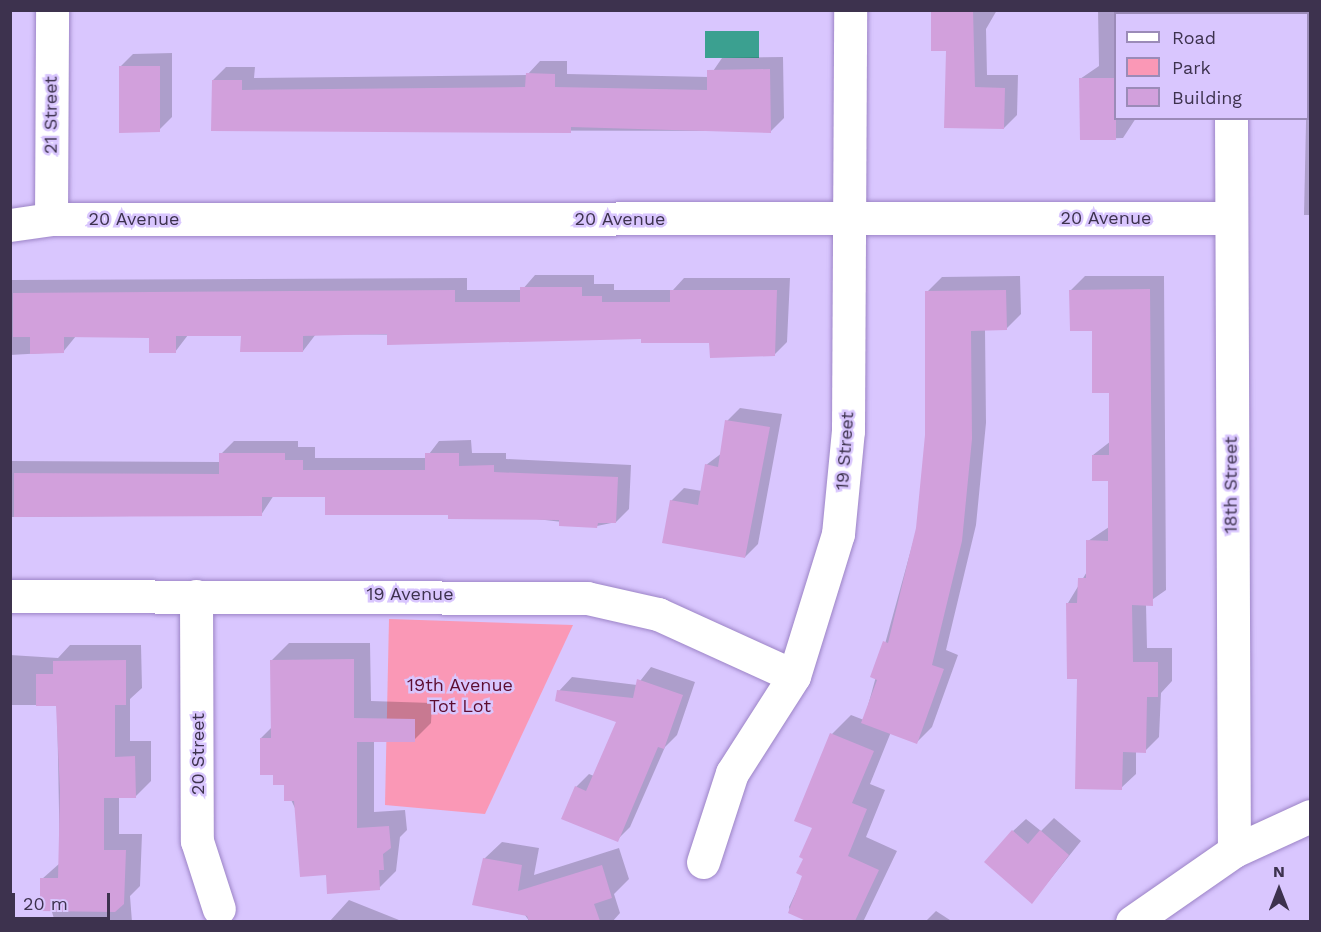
<!DOCTYPE html>
<html>
<head>
<meta charset="utf-8">
<style>
	body { margin:0 }
	#map { position:relative; width:1321px; height:932px; overflow:hidden; background:#d9c6fe; font-family:"Work Sans",sans-serif }
	div>[style] { position:absolute }
	.green>* { inset:0; background:#fa98b6 }
	.water>* { inset:0; background:#3ba090 }
	.shadow>* { inset:0; background:#0003 }
	.building>* { inset:0; background:#d2a0dc }
	.roads { filter:drop-shadow(0 0 2px #9c84c6) drop-shadow(0 0 2px #9c84c6) }
	.minor>* { height:33px; margin:-16.5px; padding:0 16.5px; transform-origin:16.5px; border-radius:16.5px; background:#fff }
	.tertiary>* { height:33px; margin:-16.5px; padding:0 16.5px; transform-origin:16.5px; border-radius:16.5px; background:#fff }
	span { translate:-50% -50%; white-space:nowrap; text-align:center; line-height:1.15; -webkit-text-stroke:5px #d9c6fe; paint-order:stroke }
	.street-label { font-size:18px; color:#3d324e }
	.park-label { font-size:18px; color:#5d0d30 }
	.frame { position:absolute; inset:0; border:12px solid #3d324e; pointer-events:none }
	.legend { position:absolute; left:1114px; top:12px; width:195px; height:108px; box-sizing:border-box; background:#d9c6fe; border:2px solid #9b8bb8; margin:0; padding:8px 10px; list-style:none; font-size:18px; color:#3d324e }
	.legend li { display:flex; align-items:center; gap:12px; height:30px }
	.legend b { width:30px; border:2px solid #9b8bb8 }
	.north { position:absolute; left:1249px; top:860px; width:60px; height:60px; -webkit-text-stroke:4px #d9c6fe; paint-order:stroke; rotate:0deg; font-size:16px; font-weight:700; line-height:24px; text-align:center; color:#3d324e }
	.north::after { content:''; display:block; margin:auto; width:21px; height:27px; background:#3d324e; clip-path:polygon(50% 0,100% 100%,50% 72%,0 100%) }
	.scale { position:absolute; left:12px; top:893px; width:98px; height:27px; box-sizing:border-box; border:3px solid #3d324e; border-top:0; padding-left:8px; font-size:18px; line-height:21px; white-space:nowrap; color:#3d324e; -webkit-text-stroke:4px #d9c6fe; paint-order:stroke }
</style>
</head>
<body>
<div id="map">
	<div class="green">
		<i style="clip-path:polygon(389px 619px,573px 625px,485px 814px,385px 805px)"></i>
	</div>
	<div class="water">
		<i style="clip-path:polygon(705px 31px,759px 31px,759px 58px,705px 58px)"></i>
	</div>
	<div class="shadow">
		<i style="clip-path:polygon(932px 10px,997px 10px,986px 29px,987px 75px,1018px 75px,1017px 115px,1004px 128px,947px 50px)"></i>
		<i style="clip-path:polygon(1098px 10px,1169px 10px,1116px 14px,1116px 118px,1136px 118px,1123px 138px,1081px 139px,1080px 79px,1099px 66px)"></i>
		<i style="clip-path:polygon(1310px 28px,1310px 215px,1304px 215px,1308px 31px)"></i>
		<i style="clip-path:polygon(172px 53px,172px 117px,159px 130px,120px 67px,133px 54px)"></i>
		<i style="clip-path:polygon(783px 57px,784px 118px,771px 131px,212px 130px,213px 80px,226px 67px,255px 67px,254px 78px,527px 75px,540px 61px,567px 61px,567px 74px,709px 77px,722px 58px)"></i>
		<i style="clip-path:polygon(535px 275px,594px 275px,594px 284px,614px 284px,614px 290px,673px 290px,684px 278px,790px 278px,787px 342px,774px 355px,710px 342px,643px 337px,316px 334px,303px 351px,242px 335px,188px 335px,175px 352px,151px 336px,76px 336px,63px 352px,10px 355px,10px 280px,467px 278px,467px 290px,522px 290px)"></i>
		<i style="clip-path:polygon(1020px 276px,1021px 314px,1006px 329px,985px 329px,986px 423px,976px 525px,946px 650px,958px 655px,932px 727px,917px 742px,891px 732px,870px 784px,885px 790px,866px 837px,897px 851px,863px 922px,809px 922px,790px 912px,789px 907px,804px 875px,832px 734px,851px 715px,864px 720px,917px 528px,927px 435px,927px 292px,942px 277px)"></i>
		<i style="clip-path:polygon(1085px 276px,1164px 276px,1166px 590px,1146px 604px,1147px 648px,1172px 648px,1172px 681px,1161px 693px,1159px 737px,1145px 751px,1136px 751px,1136px 774px,1121px 788px,1079px 678px,1068px 603px,1088px 570px,1088px 541px,1109px 527px,1109px 480px,1093px 455px,1111px 441px,1110px 391px,1093px 330px,1071px 290px)"></i>
		<i style="clip-path:polygon(740px 408px,782px 414px,758px 544px,745px 557px,671px 501px,684px 488px,702px 491px,706px 465px,722px 453px,727px 421px)"></i>
		<i style="clip-path:polygon(471px 440px,472px 453px,506px 453px,506px 459px,631px 465px,629px 509px,616px 522px,597px 526px,326px 495px,274px 495px,261px 515px,10px 517px,10px 461px,221px 462px,221px 454px,234px 441px,298px 441px,298px 447px,315px 447px,315px 458px,426px 458px,439px 441px)"></i>
		<i style="clip-path:polygon(289px 643px,370px 643px,371px 701px,432px 703px,431px 723px,414px 740px,374px 740px,374px 812px,405px 810px,407px 830px,400px 837px,396px 871px,379px 888px,327px 874px,261px 738px,272px 727px,272px 660px)"></i>
		<i style="clip-path:polygon(70px 645px,141px 645px,142px 688px,130px 699px,130px 741px,151px 741px,151px 781px,135px 797px,119px 797px,119px 834px,142px 834px,140px 886px,130px 896px,132px 922px,55px 922px,42px 879px,60px 863px,57px 705px,10px 705px,10px 655px,58px 658px)"></i>
		<i style="clip-path:polygon(651px 667px,695px 682px,677px 735px,665px 747px,630px 827px,617px 840px,576px 787px,589px 774px,594px 776px,618px 721px,559px 691px,572px 677px,637px 685px)"></i>
		<i style="clip-path:polygon(1054px 818px,1081px 841px,1032px 902px,1013px 831px,1026px 819px,1041px 831px)"></i>
		<i style="clip-path:polygon(502px 842px,539px 848px,534px 875px,619px 848px,629px 879px,614px 894px,620px 913px,612px 922px,530px 922px,484px 859px)"></i>
		<i style="clip-path:polygon(349px 900px,404px 922px,329px 922px)"></i>
		<i style="clip-path:polygon(936px 911px,953px 922px,925px 922px)"></i>
	</div>
	<div class="building">
		<i style="clip-path:polygon(931px 10px,973px 10px,975px 87px,1005px 88px,1004px 129px,944px 128px,946px 51px,931px 51px)"></i>
		<i style="clip-path:polygon(119px 66px,160px 66px,160px 132px,119px 133px)"></i>
		<i style="clip-path:polygon(770px 69px,771px 133px,571px 127px,571px 133px,211px 131px,212px 80px,242px 80px,242px 90px,525px 87px,526px 73px,555px 74px,555px 87px,707px 90px,707px 70px)"></i>
		<i style="clip-path:polygon(1079px 78px,1116px 78px,1116px 140px,1080px 140px)"></i>
		<i style="clip-path:polygon(520px 287px,582px 287px,582px 296px,602px 296px,602px 302px,670px 302px,670px 290px,777px 290px,775px 356px,710px 358px,709px 343px,641px 343px,641px 339px,387px 345px,387px 334px,303px 336px,303px 352px,240px 352px,241px 336px,176px 336px,176px 353px,149px 353px,149px 338px,64px 337px,64px 353px,30px 354px,30px 337px,13px 337px,13px 293px,455px 290px,455px 302px,520px 302px)"></i>
		<i style="clip-path:polygon(1150px 289px,1153px 606px,1132px 605px,1133px 662px,1158px 662px,1158px 697px,1147px 697px,1146px 753px,1123px 752px,1122px 790px,1075px 789px,1077px 679px,1067px 679px,1066px 603px,1077px 603px,1078px 578px,1086px 578px,1086px 540px,1108px 541px,1108px 481px,1092px 481px,1092px 455px,1109px 455px,1109px 393px,1092px 393px,1092px 331px,1070px 331px,1069px 290px)"></i>
		<i style="clip-path:polygon(1006px 290px,1007px 330px,971px 331px,972px 439px,962px 541px,932px 665px,944px 669px,917px 744px,861px 723px,877px 680px,870px 677px,883px 641px,888px 643px,916px 528px,925px 435px,925px 291px)"></i>
		<i style="clip-path:polygon(725px 420px,770px 427px,745px 558px,662px 543px,670px 500px,698px 505px,705px 464px,718px 467px)"></i>
		<i style="clip-path:polygon(219px 453px,285px 453px,285px 460px,303px 460px,303px 470px,425px 470px,425px 453px,459px 453px,459px 466px,494px 465px,494px 472px,618px 477px,616px 523px,598px 523px,597px 528px,559px 526px,559px 520px,448px 519px,448px 515px,325px 515px,325px 497px,262px 497px,262px 516px,14px 517px,14px 473px,219px 474px)"></i>
		<i style="clip-path:polygon(354px 659px,354px 718px,415px 719px,415px 742px,357px 742px,357px 828px,389px 826px,391px 848px,383px 854px,384px 870px,379px 870px,380px 890px,327px 894px,326px 875px,300px 877px,294px 801px,284px 801px,284px 785px,273px 785px,273px 775px,260px 775px,260px 738px,271px 738px,270px 660px)"></i>
		<i style="clip-path:polygon(126px 660px,126px 705px,115px 705px,115px 757px,135px 756px,136px 798px,104px 798px,104px 850px,126px 850px,124px 904px,115px 912px,40px 911px,40px 878px,58px 878px,60px 791px,56px 706px,36px 706px,36px 674px,53px 674px,53px 661px)"></i>
		<i style="clip-path:polygon(637px 679px,683px 695px,664px 749px,658px 747px,618px 842px,561px 819px,575px 786px,586px 791px,616px 722px,555px 701px,557px 690px,633px 698px)"></i>
		<i style="clip-path:polygon(830px 733px,874px 751px,852px 803px,867px 809px,848px 856px,879px 870px,855px 921px,806px 921px,788px 913px,802px 876px,796px 873px,803px 859px,799px 857px,812px 828px,794px 821px)"></i>
		<i style="clip-path:polygon(1012px 830px,1028px 844px,1040px 830px,1069px 855px,1032px 904px,984px 862px)"></i>
		<i style="clip-path:polygon(483px 858px,522px 865px,518px 891px,602px 865px,612px 898px,594px 904px,600px 921px,529px 921px,527px 916px,472px 905px)"></i>
	</div>
	<div class="roads">
		<div class="minor">
			<i style="left:1232px;top:14px;width:4px;rotate:-90deg"></i>
			<i style="left:1231px;top:118px;width:733px;rotate:89.77deg"></i>
			<i style="left:51px;top:219px;width:209px;rotate:-89.7deg"></i>
			<i style="left:10px;top:225px;width:41px;rotate:-8.3deg"></i>
			<i style="left:51px;top:219px;width:1179px;rotate:-0.05deg"></i>
			<i style="left:10px;top:596px;width:577px;rotate:0.2deg"></i>
			<i style="left:587px;top:598px;width:73px;rotate:12.7deg"></i>
			<i style="left:658px;top:614px;width:149px;rotate:24.5deg"></i>
			<i style="left:196px;top:596px;width:245px;rotate:89.8deg"></i>
			<i style="left:197px;top:841px;width:71px;rotate:72.1deg"></i>
			<i style="left:703px;top:862px;width:94px;rotate:-72deg"></i>
			<i style="left:732px;top:773px;width:115px;rotate:-57.4deg"></i>
			<i style="left:794px;top:676px;width:149px;rotate:-72.8deg"></i>
			<i style="left:838px;top:534px;width:103px;rotate:-84.5deg"></i>
			<i style="left:848px;top:431px;width:421px;rotate:-89.7deg"></i>
		</div>
		<div class="tertiary">
			<i style="left:1132px;top:922px;width:124px;rotate:-34.8deg"></i>
			<i style="left:1234px;top:851px;width:84px;rotate:-24.7deg"></i>
		</div>
	</div>
	<div class="street-label">
		<span style="left:51px;top:115px;rotate:-90deg">21 Street</span>
		<span style="left:1106px;top:218px">20 Avenue</span>
		<span style="left:134px;top:219px">20 Avenue</span>
		<span style="left:620px;top:219px">20 Avenue</span>
		<span style="left:845px;top:451px;rotate:-86deg">19 Street</span>
		<span style="left:1231px;top:485px;rotate:-90deg">18th Street</span>
		<span style="left:410px;top:594px">19 Avenue</span>
		<span style="left:198px;top:754px;rotate:-90deg">20 Street</span>
	</div>
	<div class="park-label">
		<span style="left:460px;top:696px">19th Avenue<br>Tot Lot</span>
	</div>
	<div class="frame"></div>
	<ul class="legend">
	<li><b style="height:8px;background:#fff"></b>Road</li>
	<li><b style="height:16px;background:#fa98b6"></b>Park</li>
	<li><b style="height:16px;background:#d2a0dc"></b>Building</li>
	</ul>
	<div class="north">N</div>
	<div class="scale">20 m</div>
</div>
</body>
</html>
